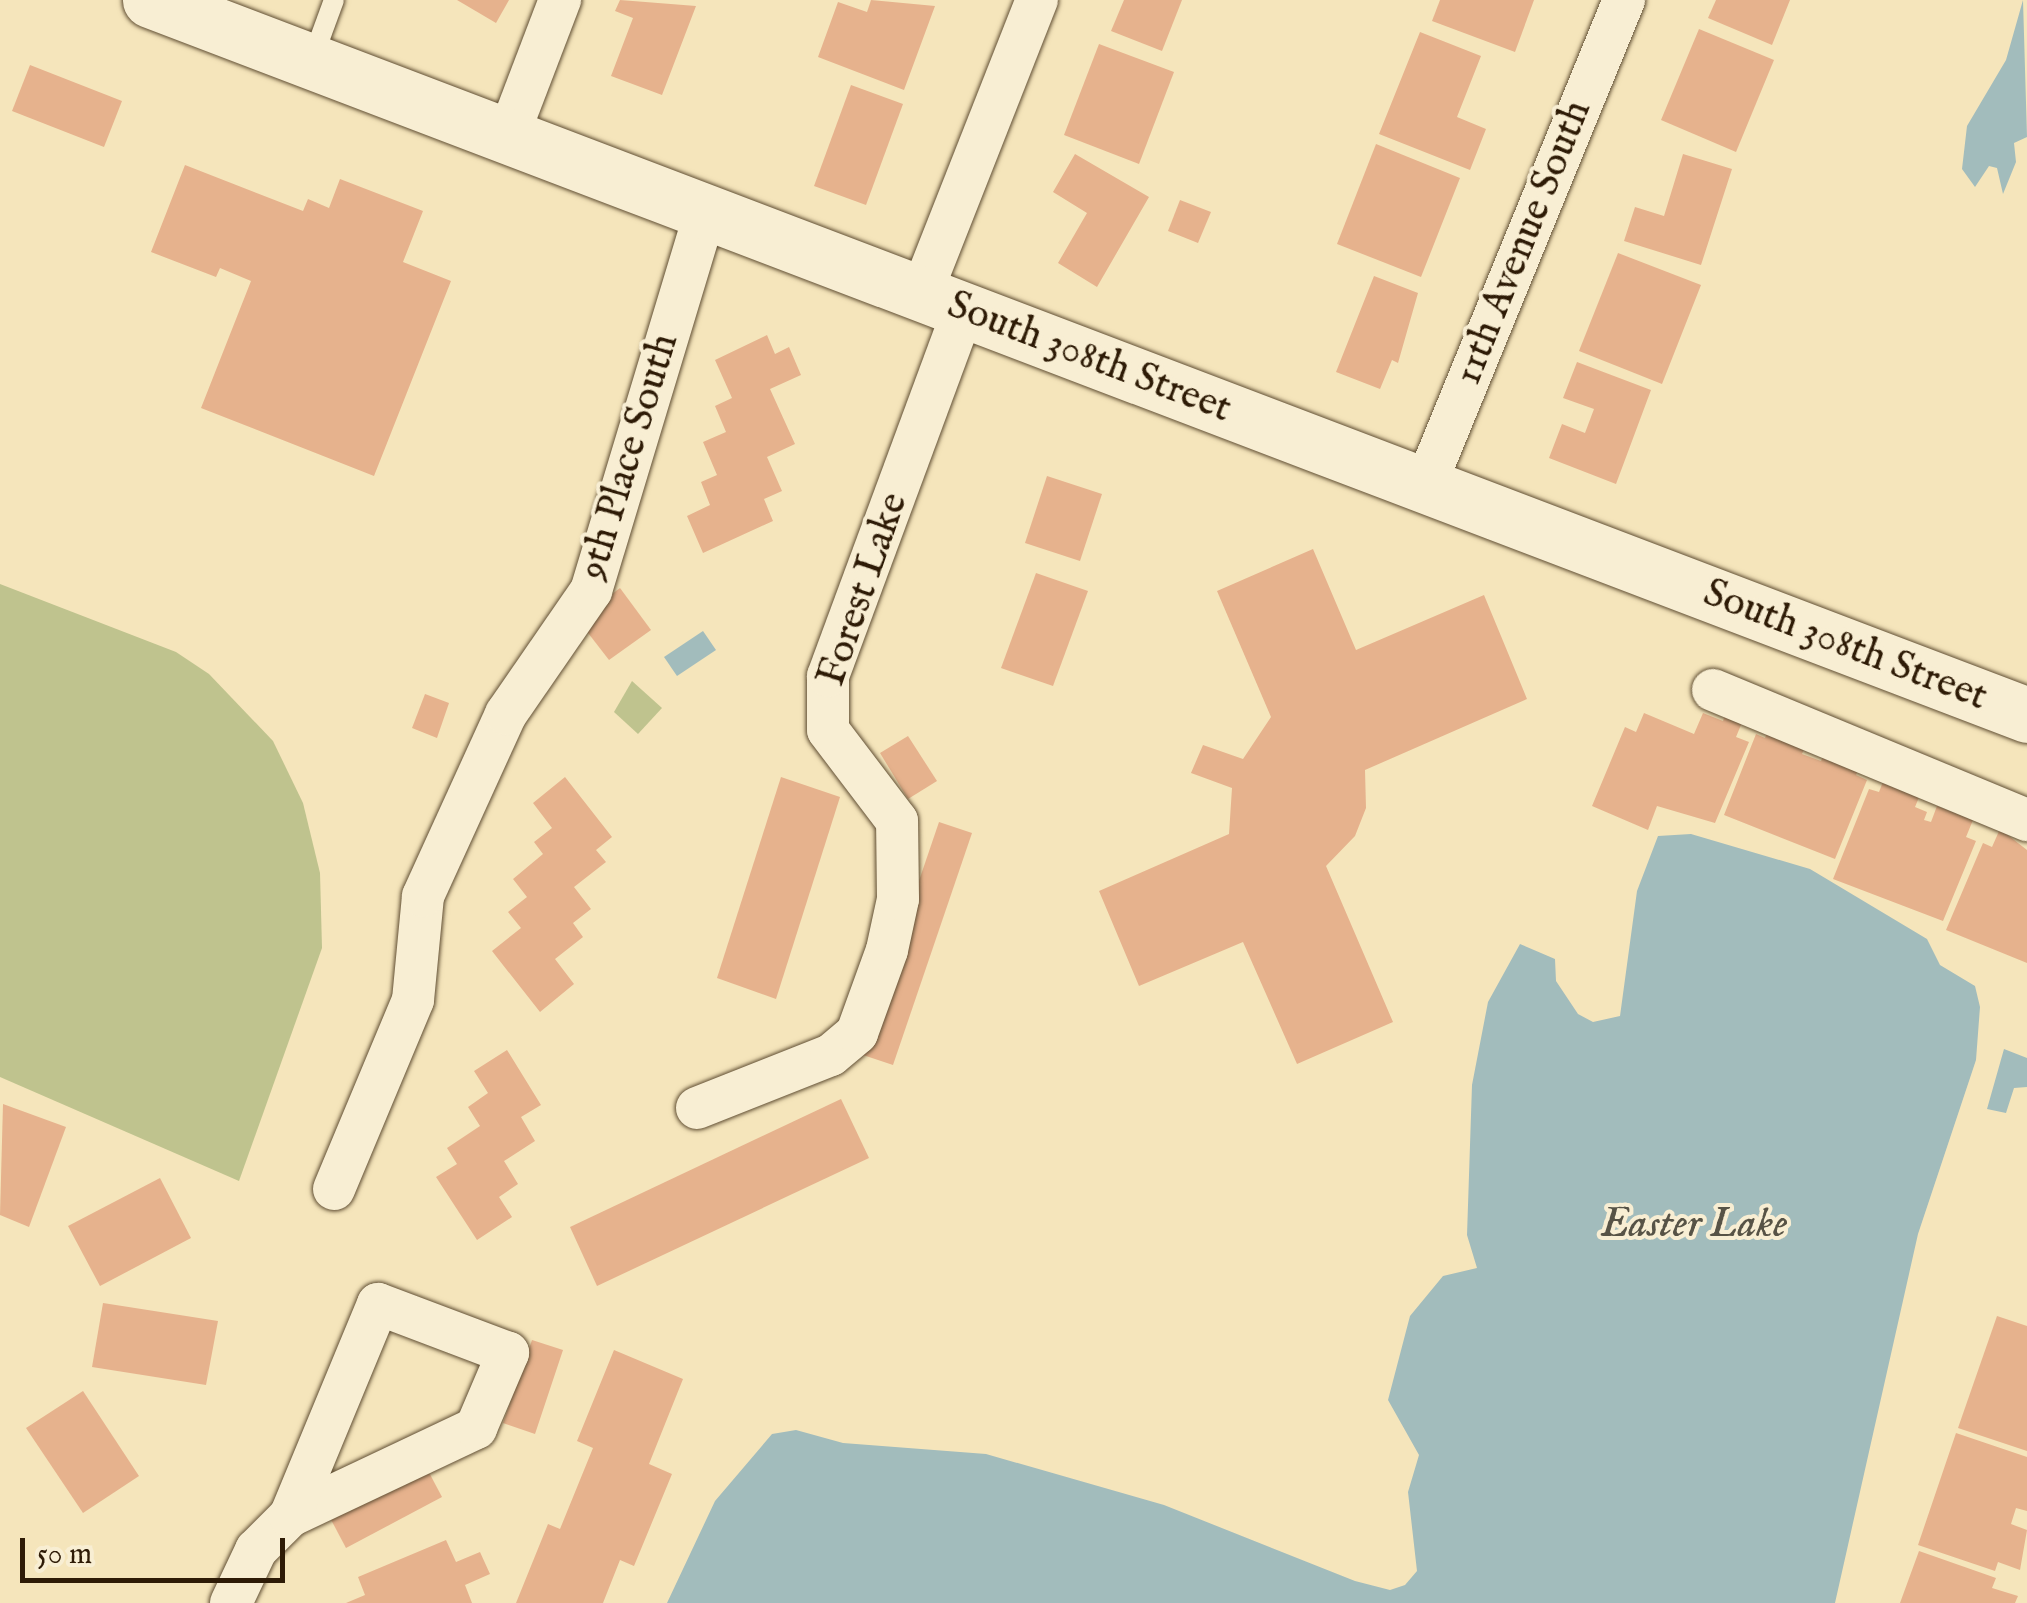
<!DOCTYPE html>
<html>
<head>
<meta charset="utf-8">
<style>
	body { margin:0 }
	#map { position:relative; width:2027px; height:1603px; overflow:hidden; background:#f5e5bb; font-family:"IM FELL English",serif }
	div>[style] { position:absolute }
	.green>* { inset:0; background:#bfc38e }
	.water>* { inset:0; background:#a2bcbc }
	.building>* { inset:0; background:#e6b28d }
	.roads { filter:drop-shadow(0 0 2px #604e33) drop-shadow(0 0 2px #604e33) }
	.lane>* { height:20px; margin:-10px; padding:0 10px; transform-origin:10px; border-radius:10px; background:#f8eed3 }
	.street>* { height:42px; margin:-21px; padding:0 21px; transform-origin:21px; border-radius:21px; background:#f8eed3 }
	.secondary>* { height:55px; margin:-27.5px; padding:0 27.5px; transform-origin:27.5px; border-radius:27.5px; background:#f8eed3 }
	span { translate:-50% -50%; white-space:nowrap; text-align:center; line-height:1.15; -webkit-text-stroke:8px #f8eed3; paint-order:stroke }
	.street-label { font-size:40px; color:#2e1b06 }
	.water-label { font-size:42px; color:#575346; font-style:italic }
	.scale { position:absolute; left:20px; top:1538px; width:265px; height:45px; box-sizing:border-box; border:5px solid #2e1b06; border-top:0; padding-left:12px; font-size:30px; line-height:35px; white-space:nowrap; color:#2e1b06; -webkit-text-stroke:8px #f8eed3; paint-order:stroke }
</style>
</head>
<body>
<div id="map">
	<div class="green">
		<i style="clip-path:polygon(0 584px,176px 652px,209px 674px,273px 741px,303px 803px,320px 873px,322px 948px,239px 1181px,0 1077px)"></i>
		<i style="clip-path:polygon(632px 681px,662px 708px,638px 734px,614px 712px)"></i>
	</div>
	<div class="water">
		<i style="clip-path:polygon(2023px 0,2027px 137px,2014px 143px,2016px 162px,2003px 194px,1997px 168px,1989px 166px,1975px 187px,1962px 169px,1967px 126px,2006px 60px)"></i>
		<i style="clip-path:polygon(703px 631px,716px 650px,677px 676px,664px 657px)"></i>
		<i style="clip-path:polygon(1691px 834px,1810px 869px,1927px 939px,1940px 965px,1975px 986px,1980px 1007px,1976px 1060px,1918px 1234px,1835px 1603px,667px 1603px,715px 1501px,772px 1434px,796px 1430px,843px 1443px,986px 1454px,1164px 1505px,1355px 1581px,1390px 1590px,1405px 1585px,1417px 1571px,1408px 1492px,1419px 1455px,1388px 1400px,1410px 1316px,1443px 1276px,1477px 1268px,1467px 1235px,1472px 1085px,1488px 1002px,1520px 944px,1555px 959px,1556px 981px,1578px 1014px,1593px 1022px,1620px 1016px,1637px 891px,1658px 836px)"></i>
		<i style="clip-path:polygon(2004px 1049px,2027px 1058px,2027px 1087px,2014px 1088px,2006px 1113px,1987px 1109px)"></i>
	</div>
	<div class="building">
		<i style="clip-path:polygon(457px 0,509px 0,496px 23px)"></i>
		<i style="clip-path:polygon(620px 0,696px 6px,662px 95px,611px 76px,633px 18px,615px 11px)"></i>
		<i style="clip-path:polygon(871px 0,935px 6px,904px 90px,818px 57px,838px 2px,867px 12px)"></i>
		<i style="clip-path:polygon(1124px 0,1182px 0,1162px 51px,1111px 31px)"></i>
		<i style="clip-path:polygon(1440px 0,1534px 0,1515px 52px,1432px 21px)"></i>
		<i style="clip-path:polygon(1716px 0,1790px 0,1772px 45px,1708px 18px)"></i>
		<i style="clip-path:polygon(1699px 29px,1774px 60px,1736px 152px,1661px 120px)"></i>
		<i style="clip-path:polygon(1420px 32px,1481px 56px,1457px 117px,1486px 129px,1470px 170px,1379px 134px)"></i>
		<i style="clip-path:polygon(1099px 44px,1174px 72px,1139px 164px,1064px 135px)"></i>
		<i style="clip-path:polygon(30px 65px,122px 101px,104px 147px,12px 111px)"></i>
		<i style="clip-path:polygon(851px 85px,903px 104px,866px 205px,814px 186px)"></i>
		<i style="clip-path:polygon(1376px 144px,1460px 178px,1421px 277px,1337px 244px)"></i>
		<i style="clip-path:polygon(1075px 154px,1149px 197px,1097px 287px,1058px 263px,1087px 213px,1053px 192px)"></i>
		<i style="clip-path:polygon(1683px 154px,1732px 169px,1701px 265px,1624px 241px,1635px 207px,1664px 216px)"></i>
		<i style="clip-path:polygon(185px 165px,303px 211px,308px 199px,329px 208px,340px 179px,423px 211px,403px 262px,451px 281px,374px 476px,201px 408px,251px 281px,220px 268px,216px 277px,151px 252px)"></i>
		<i style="clip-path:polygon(1180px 200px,1211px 212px,1198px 243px,1168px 231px)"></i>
		<i style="clip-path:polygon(1618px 253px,1701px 285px,1662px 384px,1579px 351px)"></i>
		<i style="clip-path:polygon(1374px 276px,1418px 293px,1398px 363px,1392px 360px,1380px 389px,1336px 372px)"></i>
		<i style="clip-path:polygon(767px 335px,775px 354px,789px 347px,801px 375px,770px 389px,795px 444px,767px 457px,782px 491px,764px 499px,773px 521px,703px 553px,687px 516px,710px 505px,701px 482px,717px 475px,703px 442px,726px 432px,715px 406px,732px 398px,715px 360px)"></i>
		<i style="clip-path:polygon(1577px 362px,1651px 390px,1616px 484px,1549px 458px,1562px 424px,1585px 433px,1594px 409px,1563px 398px)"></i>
		<i style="clip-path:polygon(1047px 476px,1102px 494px,1080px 561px,1025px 543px)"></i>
		<i style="clip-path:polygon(1313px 549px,1356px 650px,1484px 595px,1527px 699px,1365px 770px,1366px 808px,1355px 836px,1326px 866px,1393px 1022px,1297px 1064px,1243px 942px,1139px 986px,1099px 891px,1229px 834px,1232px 788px,1191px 773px,1203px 745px,1243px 759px,1271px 717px,1217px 591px)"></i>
		<i style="clip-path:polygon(1036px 573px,1088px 591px,1053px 686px,1001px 668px)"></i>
		<i style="clip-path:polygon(620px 588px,651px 630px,609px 660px,578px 620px)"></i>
		<i style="clip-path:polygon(425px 694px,449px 703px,437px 738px,412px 728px)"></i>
		<i style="clip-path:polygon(1726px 712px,1743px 720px,1736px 737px,1749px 742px,1715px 823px,1657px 806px,1648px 830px,1592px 806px,1625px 727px,1636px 732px,1644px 713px,1694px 734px,1703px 713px,1723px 721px)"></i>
		<i style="clip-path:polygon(1772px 720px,1810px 735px,1802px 754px,1821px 761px,1828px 743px,1863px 757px,1856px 775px,1867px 780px,1835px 859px,1724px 815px,1756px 734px,1765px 738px)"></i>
		<i style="clip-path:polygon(908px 736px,937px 781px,908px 799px,880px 753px)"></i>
		<i style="clip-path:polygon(1886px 774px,1922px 790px,1915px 807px,1927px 812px,1924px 820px,1931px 822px,1937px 806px,1973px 820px,1966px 837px,1976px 841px,1943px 921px,1833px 879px,1869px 789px,1879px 792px)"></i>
		<i style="clip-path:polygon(565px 777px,612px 837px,596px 850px,606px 862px,574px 887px,591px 909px,573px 923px,583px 937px,555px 959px,574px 984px,540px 1012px,492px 951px,521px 928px,508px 912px,527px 897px,513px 879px,543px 854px,534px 842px,552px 828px,533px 803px)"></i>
		<i style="clip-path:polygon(781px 777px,840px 797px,776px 999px,717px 978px)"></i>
		<i style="clip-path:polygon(939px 822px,972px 833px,893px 1065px,860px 1054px)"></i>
		<i style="clip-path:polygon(2000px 829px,2027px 850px,2027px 963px,1946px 930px,1983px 843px,1992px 847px)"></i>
		<i style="clip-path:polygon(507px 1050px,541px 1105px,521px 1117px,535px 1141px,504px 1161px,518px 1184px,499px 1197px,512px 1217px,477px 1240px,436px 1177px,457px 1164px,447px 1148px,480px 1126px,468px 1107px,488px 1093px,474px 1071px)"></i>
		<i style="clip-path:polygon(841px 1099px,869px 1158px,597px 1286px,570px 1227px)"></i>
		<i style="clip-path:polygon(3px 1104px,66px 1127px,29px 1227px,0 1215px)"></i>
		<i style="clip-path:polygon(160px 1178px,191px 1238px,100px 1286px,68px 1226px)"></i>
		<i style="clip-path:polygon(103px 1303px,218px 1321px,206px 1385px,92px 1367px)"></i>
		<i style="clip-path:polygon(1997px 1316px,2027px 1326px,2027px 1451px,1958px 1428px)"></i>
		<i style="clip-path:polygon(532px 1340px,563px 1350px,535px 1434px,503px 1423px)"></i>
		<i style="clip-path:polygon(614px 1350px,683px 1379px,649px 1464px,672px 1474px,634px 1566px,620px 1560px,603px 1603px,516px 1603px,548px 1524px,560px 1529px,593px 1448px,577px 1441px)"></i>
		<i style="clip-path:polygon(83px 1391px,139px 1476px,83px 1513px,26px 1428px)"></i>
		<i style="clip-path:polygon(1956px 1433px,2027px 1457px,2027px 1511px,2016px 1508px,2011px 1524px,2027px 1530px,2020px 1570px,1998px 1562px,1995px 1571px,1918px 1545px)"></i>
		<i style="clip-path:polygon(424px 1463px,442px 1497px,346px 1548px,328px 1514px)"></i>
		<i style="clip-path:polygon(446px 1540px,456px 1562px,480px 1552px,490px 1574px,465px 1585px,472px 1603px,346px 1603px,365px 1595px,358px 1577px)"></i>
		<i style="clip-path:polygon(1919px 1551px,1996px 1578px,1992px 1588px,2018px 1596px,2015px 1603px,1900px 1603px)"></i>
	</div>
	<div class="roads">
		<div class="lane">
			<i style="left:312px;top:60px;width:64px;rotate:-69.9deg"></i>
		</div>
		<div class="street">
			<i style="left:508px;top:136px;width:146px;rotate:-69.1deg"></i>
			<i style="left:921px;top:294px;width:316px;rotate:-68.5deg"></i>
			<i style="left:1425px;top:486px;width:525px;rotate:-67.73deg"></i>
			<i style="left:1713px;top:690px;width:340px;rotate:22.5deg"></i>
			<i style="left:697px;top:1108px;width:144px;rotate:-21.6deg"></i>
			<i style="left:831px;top:1055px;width:34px;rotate:-40deg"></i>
			<i style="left:857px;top:1033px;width:88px;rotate:-70.1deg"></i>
			<i style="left:887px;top:950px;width:52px;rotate:-77.8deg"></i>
			<i style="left:898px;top:899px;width:78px;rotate:-90.7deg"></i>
			<i style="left:897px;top:821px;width:114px;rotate:-127.2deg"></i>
			<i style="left:828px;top:730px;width:54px;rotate:-90deg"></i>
			<i style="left:828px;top:676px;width:391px;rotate:-69.7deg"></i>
			<i style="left:334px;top:1189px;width:205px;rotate:-67.3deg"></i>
			<i style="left:413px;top:1000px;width:104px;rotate:-84.5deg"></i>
			<i style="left:423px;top:896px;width:200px;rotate:-65.5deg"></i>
			<i style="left:506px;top:714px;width:150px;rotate:-55.4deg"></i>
			<i style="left:591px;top:591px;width:397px;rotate:-73.2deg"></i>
			<i style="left:231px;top:1603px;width:59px;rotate:-64.7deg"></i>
			<i style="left:256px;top:1550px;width:48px;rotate:-45deg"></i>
			<i style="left:290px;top:1516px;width:206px;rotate:-25.3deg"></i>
			<i style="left:476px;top:1428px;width:82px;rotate:-66.9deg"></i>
			<i style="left:508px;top:1353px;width:139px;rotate:-159.3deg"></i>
			<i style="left:378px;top:1304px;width:230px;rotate:112.5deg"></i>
		</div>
		<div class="secondary">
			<i style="left:150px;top:0;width:2009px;rotate:20.85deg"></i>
		</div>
	</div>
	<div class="street-label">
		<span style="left:1524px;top:243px;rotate:-68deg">11th Avenue South</span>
		<span style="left:1089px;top:358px;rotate:21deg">South 308th Street</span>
		<span style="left:630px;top:457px;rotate:-73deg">9th Place South</span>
		<span style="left:864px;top:590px;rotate:-71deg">Forest Lake</span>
		<span style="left:1845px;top:646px;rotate:21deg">South 308th Street</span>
	</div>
	<div class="water-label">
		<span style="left:1694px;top:1225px">Easter Lake</span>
	</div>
	<div class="scale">50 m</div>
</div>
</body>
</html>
